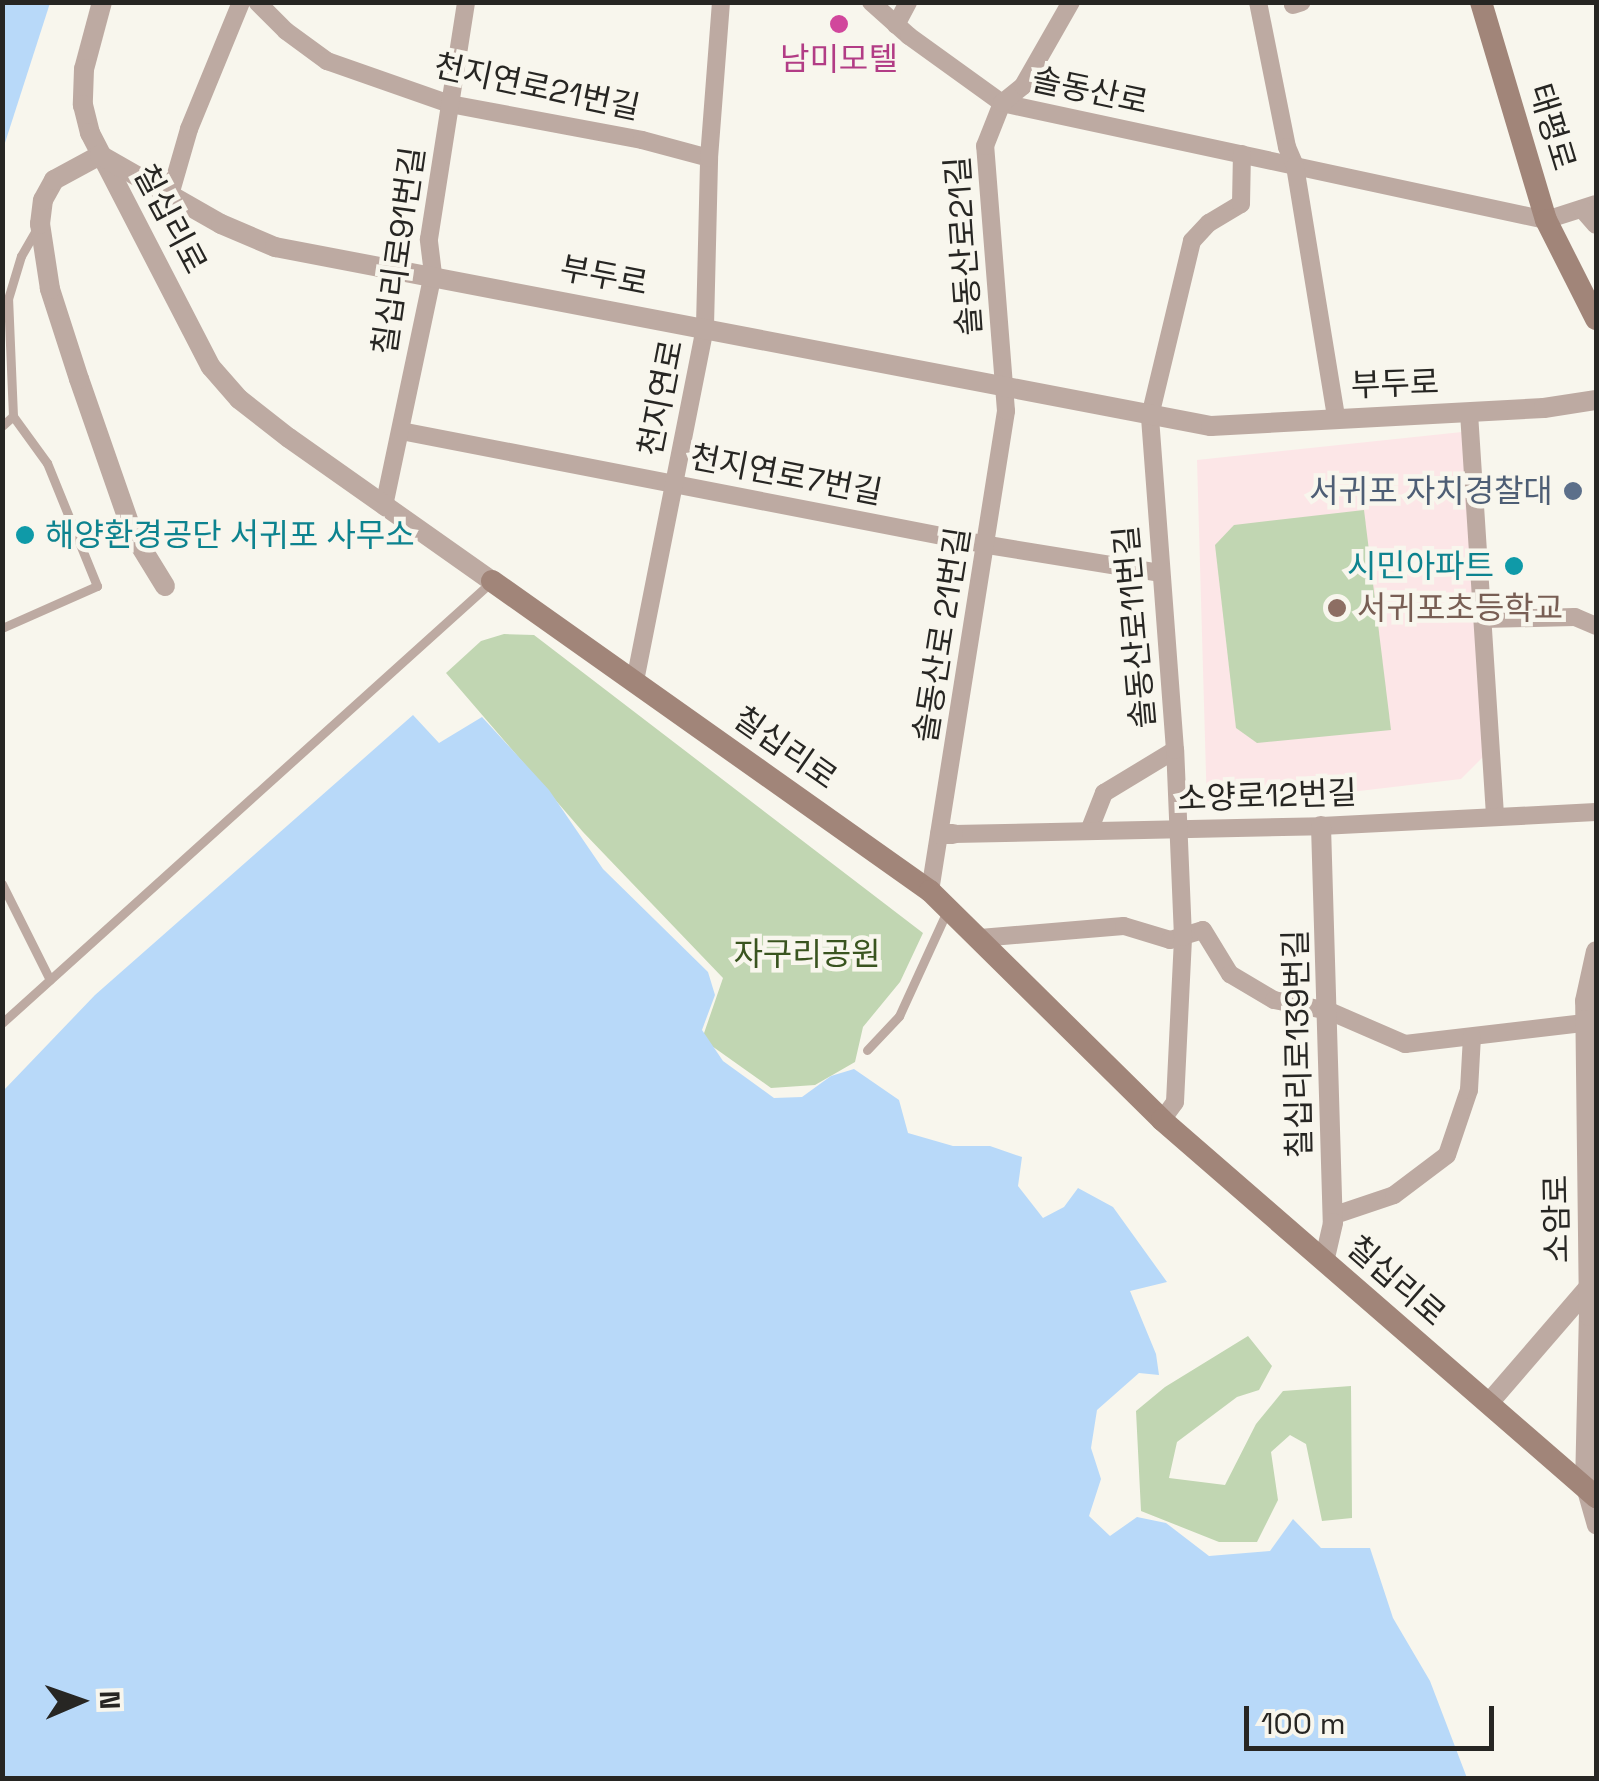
<!DOCTYPE html>
<html>
<head>
<meta charset="utf-8">
<style>
	body { margin:0 }
	#map { position:relative; width:1599px; height:1781px; overflow:hidden; background:#f8f6ed; font-family:"Space Grotesk","Noto Sans KR",sans-serif }
	div>[style] { position:absolute }
	.education>* { inset:0; background:#fce6e7 }
	.green>* { inset:0; background:#c1d6b2 }
	.water>* { inset:0; background:#b8d9f9 }
	.service>* { height:9px; margin:-4.5px; padding:0 4.5px; transform-origin:4.5px; border-radius:4.5px; background:#bdaaa2 }
	.minor>* { height:18px; margin:-9px; padding:0 9px; transform-origin:9px; border-radius:9px; background:#bdaaa2 }
	.tertiary>* { height:20px; margin:-10px; padding:0 10px; transform-origin:10px; border-radius:10px; background:#bdaaa2 }
	.secondary>* { height:22px; margin:-11px; padding:0 11px; transform-origin:11px; border-radius:11px; background:#a18579 }
	.dots>* { width:28px; height:28px; translate:-50% -50%; box-sizing:border-box; border:5px solid #f8f6ed; border-radius:50% }
	span { translate:-50% -50%; white-space:nowrap; text-align:center; line-height:1.15; -webkit-text-stroke:9px #f8f6ed; paint-order:stroke }
	.hotel-label { font-size:32px; color:#b23c85 }
	.street-label { font-size:32px; color:#272623 }
	.service-label { font-size:32px; color:#4e5e75 }
	.right { translate:-100% -50%; text-align:right }
	.culture-label { font-size:32px; color:#0d838f }
	.left { translate:0 -50%; text-align:left }
	.education-label { font-size:32px; color:#785e54 }
	.park-label { font-size:32px; color:#39541f }
	.frame { position:absolute; inset:0; border:5px solid #272623; pointer-events:none }
	.north { position:absolute; left:30px; top:1651px; width:100px; height:100px; -webkit-text-stroke:8px #f8f6ed; paint-order:stroke; rotate:88deg; font-size:28px; font-weight:700; line-height:40px; text-align:center; color:#272623 }
	.north::after { content:''; display:block; margin:auto; width:35px; height:45px; background:#272623; clip-path:polygon(50% 0,100% 100%,50% 72%,0 100%) }
	.scale { position:absolute; left:1244px; top:1706px; width:250px; height:45px; box-sizing:border-box; border:5px solid #272623; border-top:0; padding-left:12px; font-size:30px; line-height:35px; white-space:nowrap; color:#272623; -webkit-text-stroke:8px #f8f6ed; paint-order:stroke }
</style>
</head>
<body>
<div id="map">
	<div class="education">
		<i style="clip-path:polygon(1462px 432px,1484px 756px,1461px 779px,1207px 809px,1197px 460px)"></i>
	</div>
	<div class="green">
		<i style="clip-path:polygon(1364px 510px,1391px 730px,1257px 743px,1236px 728px,1215px 545px,1234px 525px)"></i>
		<i style="clip-path:polygon(504px 634px,534px 635px,923px 933px,900px 982px,863px 1027px,855px 1062px,815px 1085px,771px 1088px,702px 1039px,723px 978px,583px 832px,446px 673px,481px 641px)"></i>
		<i style="clip-path:polygon(1248px 1336px,1272px 1366px,1259px 1390px,1237px 1397px,1177px 1442px,1169px 1478px,1225px 1485px,1256px 1424px,1283px 1391px,1351px 1386px,1352px 1518px,1322px 1521px,1306px 1444px,1290px 1435px,1271px 1452px,1278px 1500px,1257px 1542px,1219px 1542px,1141px 1511px,1136px 1411px,1165px 1387px)"></i>
	</div>
	<div class="water">
		<i style="clip-path:polygon(3px 2px,50px 3px,3px 149px,2px 3px)"></i>
		<i style="clip-path:polygon(413px 715px,439px 743px,482px 717px,549px 790px,603px 869px,708px 972px,715px 995px,702px 1030px,723px 1061px,774px 1098px,802px 1097px,831px 1076px,854px 1069px,899px 1100px,908px 1133px,953px 1146px,990px 1146px,1022px 1157px,1018px 1186px,1043px 1218px,1064px 1207px,1078px 1188px,1113px 1207px,1167px 1282px,1130px 1291px,1156px 1354px,1159px 1375px,1139px 1373px,1097px 1410px,1091px 1448px,1101px 1479px,1089px 1516px,1110px 1536px,1137px 1517px,1166px 1523px,1209px 1556px,1270px 1551px,1293px 1519px,1321px 1548px,1370px 1548px,1393px 1618px,1430px 1681px,1467px 1778px,3px 1778px,3px 1091px,95px 995px)"></i>
	</div>
	<div class="service">
		<i style="left:2px;top:426px;width:15px;rotate:-42deg"></i>
		<i style="left:13px;top:416px;width:117px;rotate:-92.4deg"></i>
		<i style="left:8px;top:299px;width:45px;rotate:-73.2deg"></i>
		<i style="left:21px;top:256px;width:30px;rotate:-60deg"></i>
		<i style="left:2px;top:628px;width:104px;rotate:-23.9deg"></i>
		<i style="left:97px;top:586px;width:133px;rotate:-112.1deg"></i>
		<i style="left:47px;top:463px;width:58px;rotate:-125.9deg"></i>
		<i style="left:2px;top:884px;width:107px;rotate:63.4deg"></i>
		<i style="left:2px;top:1023px;width:657px;rotate:-42.04deg"></i>
		<i style="left:867px;top:1050px;width:47px;rotate:-46.7deg"></i>
		<i style="left:899px;top:1016px;width:115px;rotate:-65.4deg"></i>
	</div>
	<div class="minor">
		<i style="left:257px;top:2px;width:41px;rotate:45deg"></i>
		<i style="left:286px;top:31px;width:51px;rotate:36.2deg"></i>
		<i style="left:327px;top:61px;width:130px;rotate:19.3deg"></i>
		<i style="left:450px;top:104px;width:195px;rotate:10.6deg"></i>
		<i style="left:642px;top:140px;width:69px;rotate:15deg"></i>
		<i style="left:871px;top:2px;width:51px;rotate:41.8deg"></i>
		<i style="left:909px;top:36px;width:115px;rotate:35.8deg"></i>
		<i style="left:1002px;top:103px;width:556px;rotate:12.14deg"></i>
		<i style="left:1546px;top:220px;width:52px;rotate:-17.7deg"></i>
		<i style="left:1258px;top:2px;width:148px;rotate:78.7deg"></i>
		<i style="left:1287px;top:147px;width:21px;rotate:67deg"></i>
		<i style="left:1295px;top:166px;width:253px;rotate:80.7deg"></i>
		<i style="left:1293px;top:5px;width:9px;rotate:-18deg"></i>
		<i style="left:896px;top:25px;width:26px;rotate:-62deg"></i>
		<i style="left:170px;top:195px;width:69px;rotate:-73.9deg"></i>
		<i style="left:189px;top:129px;width:137px;rotate:-67.7deg"></i>
		<i style="left:1582px;top:209px;width:21px;rotate:49deg"></i>
		<i style="left:1469px;top:413px;width:404px;rotate:86.3deg"></i>
		<i style="left:401px;top:431px;width:598px;rotate:10.99deg"></i>
		<i style="left:988px;top:545px;width:174px;rotate:9.2deg"></i>
		<i style="left:384px;top:506px;width:237px;rotate:-78.1deg"></i>
		<i style="left:433px;top:274px;width:35px;rotate:-97deg"></i>
		<i style="left:429px;top:239px;width:240px;rotate:-81.1deg"></i>
		<i style="left:1483px;top:619px;width:92px;rotate:-1.2deg"></i>
		<i style="left:1575px;top:617px;width:23px;rotate:23deg"></i>
		<i style="left:635px;top:681px;width:362px;rotate:-78.8deg"></i>
		<i style="left:705px;top:326px;width:168px;rotate:-88.6deg"></i>
		<i style="left:709px;top:158px;width:156px;rotate:-85.6deg"></i>
		<i style="left:1089px;top:831px;width:41px;rotate:-68.5deg"></i>
		<i style="left:1104px;top:793px;width:83px;rotate:-31.2deg"></i>
		<i style="left:953px;top:834px;width:368px;rotate:-1.2deg"></i>
		<i style="left:1321px;top:826px;width:275px;rotate:-2.9deg"></i>
		<i style="left:930px;top:891px;width:486px;rotate:-81deg"></i>
		<i style="left:1006px;top:411px;width:266px;rotate:-94.5deg"></i>
		<i style="left:985px;top:146px;width:46px;rotate:-68.4deg"></i>
		<i style="left:1002px;top:103px;width:27px;rotate:-39deg"></i>
		<i style="left:1023px;top:86px;width:97px;rotate:-60.3deg"></i>
		<i style="left:980px;top:938px;width:144px;rotate:-4.8deg"></i>
		<i style="left:1124px;top:926px;width:48px;rotate:16.9deg"></i>
		<i style="left:1170px;top:940px;width:34px;rotate:-17deg"></i>
		<i style="left:1203px;top:930px;width:52px;rotate:58.5deg"></i>
		<i style="left:1230px;top:974px;width:51px;rotate:30.6deg"></i>
		<i style="left:1274px;top:1000px;width:56px;rotate:11.3deg"></i>
		<i style="left:1329px;top:1011px;width:83px;rotate:23.5deg"></i>
		<i style="left:1405px;top:1044px;width:181px;rotate:-6.7deg"></i>
		<i style="left:1162px;top:1120px;width:22px;rotate:-54deg"></i>
		<i style="left:1175px;top:1102px;width:165px;rotate:-87.2deg"></i>
		<i style="left:1183px;top:937px;width:187px;rotate:-92.4deg"></i>
		<i style="left:1175px;top:750px;width:335px;rotate:-94.3deg"></i>
		<i style="left:1150px;top:416px;width:180px;rotate:-76.5deg"></i>
		<i style="left:1192px;top:241px;width:25px;rotate:-47deg"></i>
		<i style="left:1209px;top:223px;width:37px;rotate:-31deg"></i>
		<i style="left:1241px;top:204px;width:50px;rotate:-88.9deg"></i>
		<i style="left:1332px;top:1216px;width:65px;rotate:-18.7deg"></i>
		<i style="left:1394px;top:1195px;width:66px;rotate:-37deg"></i>
		<i style="left:1447px;top:1155px;width:69px;rotate:-71.3deg"></i>
		<i style="left:1469px;top:1090px;width:53px;rotate:-86.8deg"></i>
		<i style="left:1585px;top:1487px;width:40px;rotate:74deg"></i>
	</div>
	<div class="tertiary">
		<i style="left:102px;top:2px;width:69px;rotate:105deg"></i>
		<i style="left:84px;top:69px;width:36px;rotate:92deg"></i>
		<i style="left:83px;top:105px;width:29px;rotate:76deg"></i>
		<i style="left:90px;top:133px;width:263px;rotate:62.7deg"></i>
		<i style="left:211px;top:367px;width:43px;rotate:48.8deg"></i>
		<i style="left:239px;top:399px;width:63px;rotate:38deg"></i>
		<i style="left:289px;top:438px;width:248px;rotate:35.2deg"></i>
		<i style="left:165px;top:586px;width:61px;rotate:-121.6deg"></i>
		<i style="left:133px;top:534px;width:164px;rotate:-109.2deg"></i>
		<i style="left:79px;top:379px;width:95px;rotate:-107.9deg"></i>
		<i style="left:50px;top:289px;width:66px;rotate:-98.7deg"></i>
		<i style="left:40px;top:224px;width:24px;rotate:-83deg"></i>
		<i style="left:43px;top:200px;width:23px;rotate:-61deg"></i>
		<i style="left:54px;top:180px;width:52px;rotate:-28.5deg"></i>
		<i style="left:100px;top:155px;width:139px;rotate:29.7deg"></i>
		<i style="left:221px;top:224px;width:59px;rotate:23.1deg"></i>
		<i style="left:275px;top:247px;width:953px;rotate:10.83deg"></i>
		<i style="left:1211px;top:426px;width:333px;rotate:-3.1deg"></i>
		<i style="left:1544px;top:408px;width:53px;rotate:-8.7deg"></i>
		<i style="left:1321px;top:826px;width:397px;rotate:88.3deg"></i>
		<i style="left:1333px;top:1223px;width:39px;rotate:103deg"></i>
		<i style="left:940px;top:834px;width:13px"></i>
		<i style="left:1488px;top:1404px;width:162px;rotate:-49.2deg"></i>
		<i style="left:1585px;top:1487px;width:171px;rotate:-88.7deg"></i>
		<i style="left:1589px;top:1316px;width:315px;rotate:-90.7deg"></i>
		<i style="left:1585px;top:1001px;width:51px;rotate:-77.6deg"></i>
	</div>
	<div class="secondary">
		<i style="left:1481px;top:2px;width:227px;rotate:73.4deg"></i>
		<i style="left:1546px;top:220px;width:111px;rotate:63.2deg"></i>
		<i style="left:492px;top:581px;width:537px;rotate:35.29deg"></i>
		<i style="left:930px;top:891px;width:326px;rotate:44.6deg"></i>
		<i style="left:1162px;top:1120px;width:575px;rotate:40.98deg"></i>
	</div>
	<div class="dots">
		<i style="left:839px;top:24px;background:#d1479c"></i>
		<i style="left:1573px;top:491px;background:#5c6f8a"></i>
		<i style="left:25px;top:535px;background:#0f9aa8"></i>
		<i style="left:1514px;top:566px;background:#0f9aa8"></i>
		<i style="left:1337px;top:608px;background:#8d6e63"></i>
	</div>
	<div class="hotel-label">
		<span style="left:839px;top:59px">남미모텔</span>
	</div>
	<div class="street-label">
		<span style="left:537px;top:87px;rotate:12deg">천지연로21번길</span>
		<span style="left:1090px;top:91px;rotate:12deg">솔동산로</span>
		<span style="left:1552px;top:127px;rotate:73deg">태평로</span>
		<span style="left:170px;top:219px;rotate:62deg">칠십리로</span>
		<span style="left:964px;top:246px;rotate:-94deg">솔동산로21길</span>
		<span style="left:399px;top:251px;rotate:-82deg">칠십리로91번길</span>
		<span style="left:604px;top:276px;rotate:11deg">부두로</span>
		<span style="left:1395px;top:384px;rotate:-2deg">부두로</span>
		<span style="left:661px;top:398px;rotate:-79deg">천지연로</span>
		<span style="left:786px;top:475px;rotate:11deg">천지연로7번길</span>
		<span style="left:1135px;top:627px;rotate:-95deg">솔동산로11번길</span>
		<span style="left:942px;top:635px;rotate:-81deg">솔동산로 21번길</span>
		<span style="left:785px;top:748px;rotate:35deg">칠십리로</span>
		<span style="left:1267px;top:796px;rotate:-2deg">소양로12번길</span>
		<span style="left:1298px;top:1044px;rotate:-91deg">칠십리로139번길</span>
		<span style="left:1557px;top:1219px;rotate:-91deg">소암로</span>
		<span style="left:1396px;top:1281px;rotate:41deg">칠십리로</span>
	</div>
	<div class="service-label">
		<span class="right" style="left:1553px;top:491px">서귀포 자치경찰대</span>
	</div>
	<div class="culture-label">
		<span class="left" style="left:45px;top:535px">해양환경공단 서귀포 사무소</span>
		<span class="right" style="left:1494px;top:566px">시민아파트</span>
	</div>
	<div class="education-label">
		<span class="left" style="left:1357px;top:608px">서귀포초등학교</span>
	</div>
	<div class="park-label">
		<span style="left:807px;top:954px">자구리공원</span>
	</div>
	<div class="frame"></div>
	<div class="north">N</div>
	<div class="scale">100 m</div>
</div>
</body>
</html>
